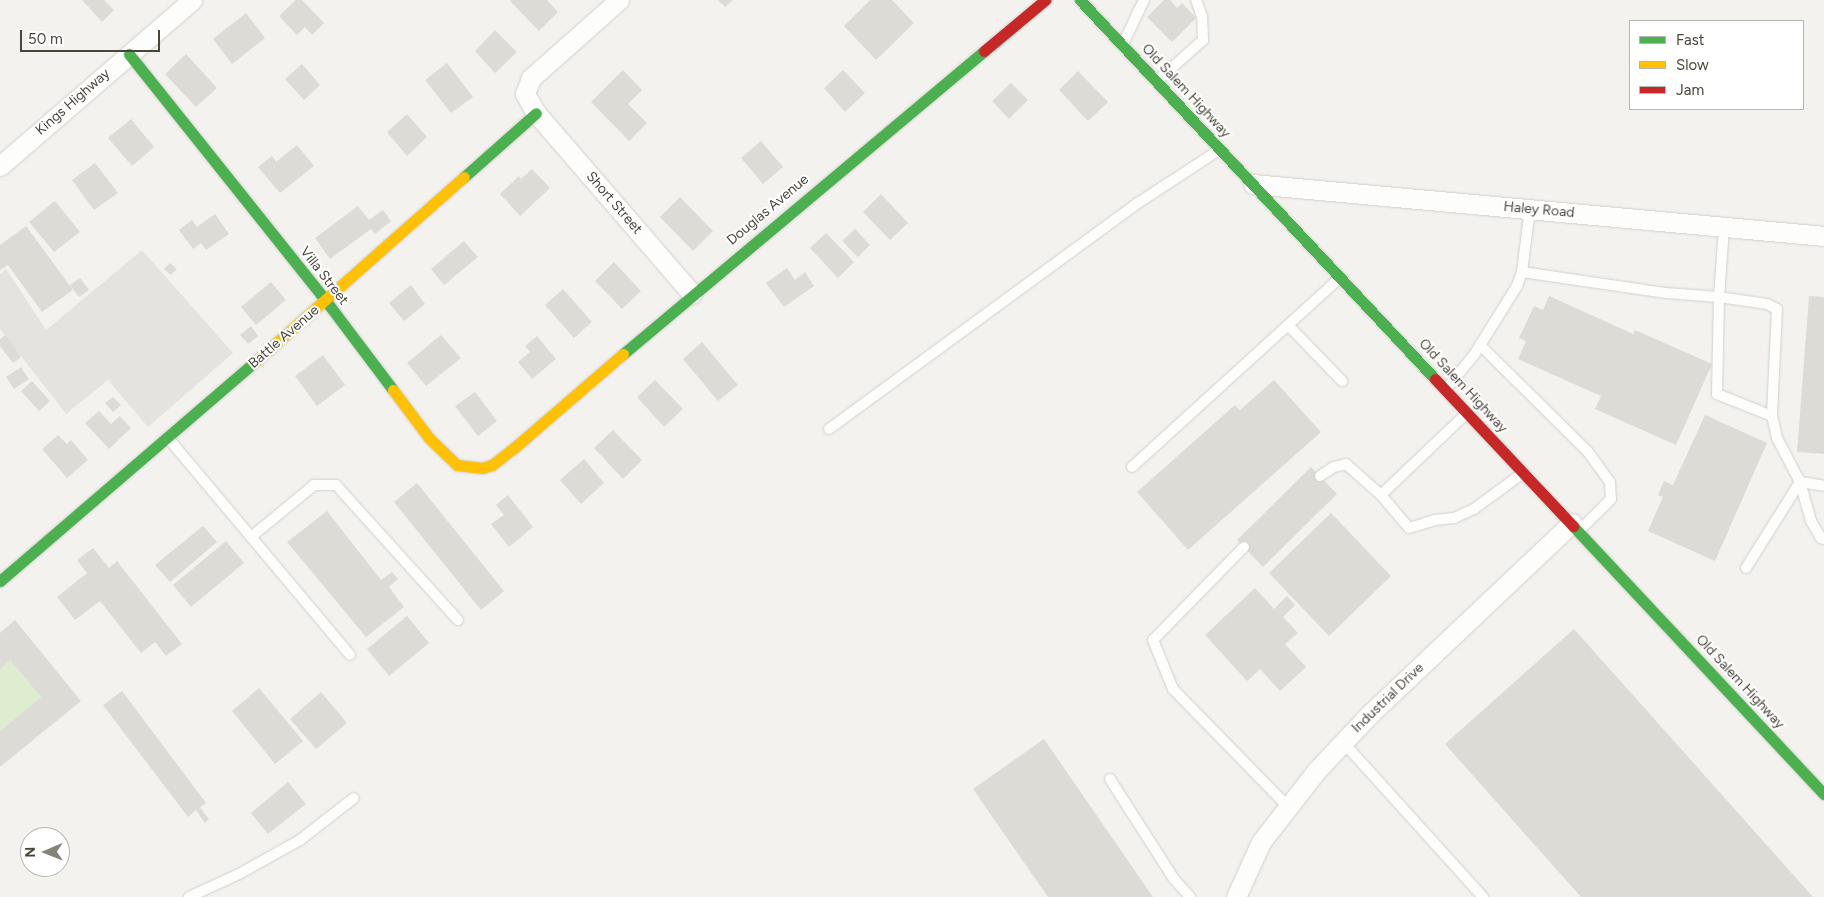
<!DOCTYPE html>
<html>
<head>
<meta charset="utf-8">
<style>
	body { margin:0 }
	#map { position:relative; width:1824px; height:897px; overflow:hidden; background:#f3f2ee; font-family:Figtree,sans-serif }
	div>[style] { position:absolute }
	.green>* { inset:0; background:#deecd0 }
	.parking>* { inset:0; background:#e5e3df }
	.building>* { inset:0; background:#dddbd6 }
	.roads { filter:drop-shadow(0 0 1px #d1d0cc) drop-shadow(0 0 1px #d1d0cc) }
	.lane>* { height:10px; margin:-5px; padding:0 5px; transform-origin:5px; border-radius:5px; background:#fdfdfc }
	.street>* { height:19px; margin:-9.5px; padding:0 9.5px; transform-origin:9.5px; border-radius:9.5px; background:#fdfdfc }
	.fast>* { height:11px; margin:-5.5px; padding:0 5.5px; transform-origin:5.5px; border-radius:5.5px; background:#4caf50 }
	.slow>* { height:11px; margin:-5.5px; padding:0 5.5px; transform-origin:5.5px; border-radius:5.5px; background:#ffc107 }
	.jam>* { height:11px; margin:-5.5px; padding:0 5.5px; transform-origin:5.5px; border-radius:5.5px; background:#c62828 }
	span { translate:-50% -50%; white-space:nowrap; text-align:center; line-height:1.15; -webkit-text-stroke:4px #fff; paint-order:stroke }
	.street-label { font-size:14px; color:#4a453a }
	.legend { position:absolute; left:1629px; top:20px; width:175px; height:90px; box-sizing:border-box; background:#fff; border:1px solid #b7b5b0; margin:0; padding:6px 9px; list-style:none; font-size:15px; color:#4a453a }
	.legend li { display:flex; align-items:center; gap:10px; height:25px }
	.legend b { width:25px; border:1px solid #b7b5b0 }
	.north { position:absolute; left:20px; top:827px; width:50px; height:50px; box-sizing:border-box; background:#fff; border:1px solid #b7b5b0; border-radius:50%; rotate:269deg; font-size:14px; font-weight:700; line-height:20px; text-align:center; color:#4a453a }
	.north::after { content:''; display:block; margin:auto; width:18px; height:22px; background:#858279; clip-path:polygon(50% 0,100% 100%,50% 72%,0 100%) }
	.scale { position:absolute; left:20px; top:30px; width:140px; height:22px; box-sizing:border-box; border:2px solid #4a453a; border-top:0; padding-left:6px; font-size:15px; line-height:18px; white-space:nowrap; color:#4a453a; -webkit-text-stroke:4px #fff; paint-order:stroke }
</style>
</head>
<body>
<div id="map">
	<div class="green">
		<i style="clip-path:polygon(10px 660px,41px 697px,0 731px,0 669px)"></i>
	</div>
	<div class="parking">
		<i style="clip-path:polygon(142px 250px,233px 353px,148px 427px,108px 380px,66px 414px,0 329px,0 274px,6px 269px,46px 330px)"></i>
	</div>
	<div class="building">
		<i style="clip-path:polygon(82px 0,104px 0,114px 10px,102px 22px)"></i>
		<i style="clip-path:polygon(296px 0,302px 0,324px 23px,312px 35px,305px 27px,297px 35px,279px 16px)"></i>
		<i style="clip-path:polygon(511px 0,547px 0,558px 12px,539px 31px,510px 1px)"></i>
		<i style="clip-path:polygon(718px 0,733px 0,725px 7px)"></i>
		<i style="clip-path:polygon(870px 0,892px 0,914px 23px,876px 60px,844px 26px)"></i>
		<i style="clip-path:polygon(1164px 0,1170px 0,1177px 8px,1182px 3px,1196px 18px,1172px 42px,1147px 17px)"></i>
		<i style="clip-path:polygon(246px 13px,265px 38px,232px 64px,213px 39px)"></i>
		<i style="clip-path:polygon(495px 30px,517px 52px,495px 73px,475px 51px)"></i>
		<i style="clip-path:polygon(186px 54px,217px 88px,196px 107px,165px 74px)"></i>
		<i style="clip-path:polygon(447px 63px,473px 97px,451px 113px,425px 80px)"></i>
		<i style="clip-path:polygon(302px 64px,320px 85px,304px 100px,285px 79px)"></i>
		<i style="clip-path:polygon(623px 70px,642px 90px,628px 104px,647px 123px,629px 141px,591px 102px)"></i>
		<i style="clip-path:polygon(843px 70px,865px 93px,845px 112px,824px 88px)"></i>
		<i style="clip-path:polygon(1078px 71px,1108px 102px,1088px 121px,1059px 90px)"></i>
		<i style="clip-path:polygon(1011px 83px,1028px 100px,1009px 119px,992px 101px)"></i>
		<i style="clip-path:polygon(407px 114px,427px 137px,407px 156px,387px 132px)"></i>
		<i style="clip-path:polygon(131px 119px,154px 147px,132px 166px,108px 138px)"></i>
		<i style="clip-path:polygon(761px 141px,783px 167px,763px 184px,741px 158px)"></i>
		<i style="clip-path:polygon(297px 145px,314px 166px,280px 193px,258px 167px,272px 156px,276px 162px)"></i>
		<i style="clip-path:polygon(95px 163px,118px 193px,94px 210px,72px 180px)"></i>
		<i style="clip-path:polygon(532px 169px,550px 188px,520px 216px,500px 194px,519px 176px,521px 179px)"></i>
		<i style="clip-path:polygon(881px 194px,908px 223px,890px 240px,863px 212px)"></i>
		<i style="clip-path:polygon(680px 197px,713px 231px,693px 251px,660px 217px)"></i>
		<i style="clip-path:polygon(55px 201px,80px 232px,54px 252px,29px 222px)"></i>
		<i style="clip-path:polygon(358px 206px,369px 220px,383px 210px,391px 221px,375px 234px,371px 229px,330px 259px,315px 238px)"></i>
		<i style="clip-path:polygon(215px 214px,229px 234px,206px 250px,201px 243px,193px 249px,179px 230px,192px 220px,197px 227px)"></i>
		<i style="clip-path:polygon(26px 226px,73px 290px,42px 312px,8px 265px,0 270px,0 245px)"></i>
		<i style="clip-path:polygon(855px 229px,870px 245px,858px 257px,842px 241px)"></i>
		<i style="clip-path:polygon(826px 233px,854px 262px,838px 278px,810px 248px)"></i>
		<i style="clip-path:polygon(464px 241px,478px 257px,444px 285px,431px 269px)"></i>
		<i style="clip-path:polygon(614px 262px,641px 291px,622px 309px,595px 281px)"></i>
		<i style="clip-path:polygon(170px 263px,177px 269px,171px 275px,164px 269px)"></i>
		<i style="clip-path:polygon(787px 268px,795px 280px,805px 272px,814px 286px,784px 307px,766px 283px)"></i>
		<i style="clip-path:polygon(80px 278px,89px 290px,79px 297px,70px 285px)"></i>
		<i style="clip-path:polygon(271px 282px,286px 300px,256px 325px,241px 307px)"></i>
		<i style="clip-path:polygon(411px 285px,425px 304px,404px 321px,389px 303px)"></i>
		<i style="clip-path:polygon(563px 289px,592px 322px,574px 338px,545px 305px)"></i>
		<i style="clip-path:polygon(1549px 296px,1633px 334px,1635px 330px,1712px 364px,1676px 445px,1595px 409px,1601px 396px,1518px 359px,1526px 341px,1519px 338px,1534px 306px,1543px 310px)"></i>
		<i style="clip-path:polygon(1809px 296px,1824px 297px,1824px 454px,1797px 452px)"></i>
		<i style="clip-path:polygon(251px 326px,258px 336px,248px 344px,240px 335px)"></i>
		<i style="clip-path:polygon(6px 335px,21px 357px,13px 363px,0 346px,0 339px)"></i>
		<i style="clip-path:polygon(441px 335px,461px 358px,426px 386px,407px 363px)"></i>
		<i style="clip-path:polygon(537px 336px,556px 359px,532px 379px,518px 362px,530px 352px,525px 346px)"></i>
		<i style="clip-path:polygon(702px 342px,738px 385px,718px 401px,683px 359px)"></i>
		<i style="clip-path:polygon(323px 355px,345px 385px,317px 406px,295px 376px)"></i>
		<i style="clip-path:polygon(21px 367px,29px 379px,14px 389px,6px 377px)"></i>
		<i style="clip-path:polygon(655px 380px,683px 409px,664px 427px,637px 397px)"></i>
		<i style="clip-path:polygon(1274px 380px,1321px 432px,1188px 550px,1137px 492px,1235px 405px,1240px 410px)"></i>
		<i style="clip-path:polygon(32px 381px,50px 401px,39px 411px,21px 391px)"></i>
		<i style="clip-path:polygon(475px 392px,497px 421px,478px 436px,455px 406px)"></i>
		<i style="clip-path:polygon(113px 397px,121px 405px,113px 412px,105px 403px)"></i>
		<i style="clip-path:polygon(99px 411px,111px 424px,120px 416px,131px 428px,109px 449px,85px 423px)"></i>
		<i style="clip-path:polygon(1705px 415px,1767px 443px,1715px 561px,1648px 531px,1663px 497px,1658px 495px,1664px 481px,1673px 485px)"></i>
		<i style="clip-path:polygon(613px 430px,642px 460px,623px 479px,594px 448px)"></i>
		<i style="clip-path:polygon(58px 435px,67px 444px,71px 440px,88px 460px,67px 478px,42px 449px)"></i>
		<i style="clip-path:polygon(584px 459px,604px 483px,581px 504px,560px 480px)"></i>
		<i style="clip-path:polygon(1311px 467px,1337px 494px,1263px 567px,1237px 540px)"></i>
		<i style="clip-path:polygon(417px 483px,504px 591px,481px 610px,394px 502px)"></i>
		<i style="clip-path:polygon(508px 495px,533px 527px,509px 547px,491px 524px,504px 515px,496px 505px)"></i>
		<i style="clip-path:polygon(327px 511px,381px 580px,392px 572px,398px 579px,389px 587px,404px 607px,366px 637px,287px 542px)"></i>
		<i style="clip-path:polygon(1331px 513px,1391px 576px,1329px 636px,1269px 573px)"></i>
		<i style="clip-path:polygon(203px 526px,217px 542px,170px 582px,155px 565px)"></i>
		<i style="clip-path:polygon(226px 541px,244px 563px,191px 607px,173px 585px)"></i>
		<i style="clip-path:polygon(93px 548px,109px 568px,117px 561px,182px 644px,166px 656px,155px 642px,141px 653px,100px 601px,75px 620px,57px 597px,87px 573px,77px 560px)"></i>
		<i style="clip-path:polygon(1255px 588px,1274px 609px,1287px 596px,1295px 605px,1283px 617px,1298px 633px,1285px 644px,1306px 667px,1280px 691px,1260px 669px,1247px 681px,1205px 635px)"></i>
		<i style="clip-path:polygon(407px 616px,429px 643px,389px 676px,367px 649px)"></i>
		<i style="clip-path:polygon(15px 620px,81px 701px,0 767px,0 731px,41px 697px,10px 660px,0 669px,0 633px)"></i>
		<i style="clip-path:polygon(1574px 629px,1813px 897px,1581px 897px,1445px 744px)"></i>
		<i style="clip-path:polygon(259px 688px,303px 741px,275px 764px,232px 711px)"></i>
		<i style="clip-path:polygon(122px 691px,206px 803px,200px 807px,209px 819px,205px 823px,196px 810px,188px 817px,103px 705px)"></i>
		<i style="clip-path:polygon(321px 692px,347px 723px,316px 749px,290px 719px)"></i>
		<i style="clip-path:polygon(1044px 739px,1153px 897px,1048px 897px,973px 789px)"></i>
		<i style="clip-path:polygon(288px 782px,306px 804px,268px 834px,251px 813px)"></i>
	</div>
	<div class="roads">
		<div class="lane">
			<i style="left:1123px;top:44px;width:49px;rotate:-64.5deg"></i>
			<i style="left:1157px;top:81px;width:62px;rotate:-41.7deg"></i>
			<i style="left:1203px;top:40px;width:23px;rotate:-92deg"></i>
			<i style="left:1202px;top:17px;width:18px;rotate:-109deg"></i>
			<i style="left:1724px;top:227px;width:70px;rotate:94.1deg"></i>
			<i style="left:1719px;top:297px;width:49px;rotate:8.3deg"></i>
			<i style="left:1767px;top:304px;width:11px;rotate:27deg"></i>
			<i style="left:1777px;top:309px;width:107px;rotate:92.7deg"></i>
			<i style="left:1772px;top:416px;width:23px;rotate:77deg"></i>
			<i style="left:1777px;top:438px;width:50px;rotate:62.4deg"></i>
			<i style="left:1800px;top:482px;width:24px;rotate:9deg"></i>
			<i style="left:1522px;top:272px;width:146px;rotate:8.3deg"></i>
			<i style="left:1666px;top:293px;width:53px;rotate:4.3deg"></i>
			<i style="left:1719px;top:297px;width:97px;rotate:91.2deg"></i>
			<i style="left:1717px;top:394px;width:59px;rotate:21.8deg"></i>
			<i style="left:1288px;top:325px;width:78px;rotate:46deg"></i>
			<i style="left:1480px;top:345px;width:152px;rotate:44.7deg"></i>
			<i style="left:1588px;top:452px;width:37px;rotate:54deg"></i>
			<i style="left:1610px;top:482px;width:17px;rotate:87deg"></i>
			<i style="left:1611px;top:499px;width:45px;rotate:135deg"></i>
			<i style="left:1446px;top:389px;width:44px;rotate:-50.5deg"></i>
			<i style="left:1474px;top:355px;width:81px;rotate:-58.1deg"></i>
			<i style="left:1517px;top:286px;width:15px;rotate:-70deg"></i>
			<i style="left:1522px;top:272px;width:64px;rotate:-82.8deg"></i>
			<i style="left:1466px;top:414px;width:117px;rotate:136.4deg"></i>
			<i style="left:1381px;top:495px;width:43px;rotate:49.7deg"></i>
			<i style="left:1409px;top:528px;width:27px;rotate:-17deg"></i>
			<i style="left:1435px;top:520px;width:19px;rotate:-6deg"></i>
			<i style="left:1454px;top:518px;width:22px;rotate:-24deg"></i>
			<i style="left:1474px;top:509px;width:61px;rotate:-36.3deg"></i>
			<i style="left:829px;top:429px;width:383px;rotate:-36.2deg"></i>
			<i style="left:1138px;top:203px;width:97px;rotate:-33.2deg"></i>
			<i style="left:168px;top:438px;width:283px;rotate:50deg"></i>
			<i style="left:1132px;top:467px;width:281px;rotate:-42.3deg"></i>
			<i style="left:1320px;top:476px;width:17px;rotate:-33deg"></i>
			<i style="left:1334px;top:467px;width:12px;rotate:-14deg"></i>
			<i style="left:1346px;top:464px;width:47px;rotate:41.5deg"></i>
			<i style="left:1800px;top:482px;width:41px;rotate:74.2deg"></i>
			<i style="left:1811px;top:521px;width:20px;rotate:60deg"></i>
			<i style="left:1821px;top:538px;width:3px;rotate:18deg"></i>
			<i style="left:251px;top:537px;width:82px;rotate:-39.5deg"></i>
			<i style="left:314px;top:485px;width:22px"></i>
			<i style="left:336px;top:485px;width:182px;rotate:47.9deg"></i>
			<i style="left:1244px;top:547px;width:130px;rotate:134.4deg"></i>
			<i style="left:1153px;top:640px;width:53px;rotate:67.8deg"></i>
			<i style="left:1173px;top:689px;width:165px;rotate:45.7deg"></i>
			<i style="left:1746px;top:568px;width:102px;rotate:-57.9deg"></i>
			<i style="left:1343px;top:742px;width:209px;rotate:47.9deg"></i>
			<i style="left:1110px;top:779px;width:119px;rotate:57.4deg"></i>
			<i style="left:1174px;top:879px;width:24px;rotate:48deg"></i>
			<i style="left:189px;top:897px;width:55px;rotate:-24.7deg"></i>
			<i style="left:239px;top:874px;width:70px;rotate:-29.1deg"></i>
			<i style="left:300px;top:840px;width:68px;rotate:-37.9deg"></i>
		</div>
		<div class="street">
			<i style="left:619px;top:0;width:118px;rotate:138.4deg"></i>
			<i style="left:531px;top:78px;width:17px;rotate:111deg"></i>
			<i style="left:525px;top:94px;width:22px;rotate:60deg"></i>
			<i style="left:536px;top:113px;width:239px;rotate:49.2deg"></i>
			<i style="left:0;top:166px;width:254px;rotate:-40.8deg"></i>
			<i style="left:1253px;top:184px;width:573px;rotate:5.2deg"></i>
			<i style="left:1236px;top:897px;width:60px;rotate:-65.6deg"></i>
			<i style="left:1261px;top:842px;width:91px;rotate:-52.1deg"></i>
			<i style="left:1317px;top:770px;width:77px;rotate:-46.6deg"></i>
			<i style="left:1370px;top:714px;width:278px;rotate:-43.4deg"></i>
		</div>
		<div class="fast">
			<i style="left:1080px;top:0;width:519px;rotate:46.87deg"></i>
			<i style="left:129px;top:54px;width:316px;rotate:51.4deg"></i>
			<i style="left:326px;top:301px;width:111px;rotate:53deg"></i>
			<i style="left:464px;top:177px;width:96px;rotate:-41.6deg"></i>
			<i style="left:623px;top:354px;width:471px;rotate:-40deg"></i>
			<i style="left:1573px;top:526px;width:367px;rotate:46.9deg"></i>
			<i style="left:0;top:581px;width:339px;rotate:-40.7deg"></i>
		</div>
		<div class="slow">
			<i style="left:257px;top:360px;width:276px;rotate:-41.5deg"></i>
			<i style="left:393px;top:390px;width:60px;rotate:53.1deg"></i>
			<i style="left:429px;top:438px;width:39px;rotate:44deg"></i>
			<i style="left:457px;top:465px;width:25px;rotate:7deg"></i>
			<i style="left:482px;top:468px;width:10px;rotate:-17deg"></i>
			<i style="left:492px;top:465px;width:28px;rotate:-38deg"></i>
			<i style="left:514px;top:448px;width:144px;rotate:-40.8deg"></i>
		</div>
		<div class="jam">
			<i style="left:984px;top:51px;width:80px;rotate:-39.9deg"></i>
			<i style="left:1435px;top:379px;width:202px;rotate:46.8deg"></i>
		</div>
	</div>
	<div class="street-label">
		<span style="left:1186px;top:91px;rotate:47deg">Old Salem Highway</span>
		<span style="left:73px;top:102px;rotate:-41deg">Kings Highway</span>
		<span style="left:614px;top:203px;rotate:49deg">Short Street</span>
		<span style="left:768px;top:210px;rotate:-40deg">Douglas Avenue</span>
		<span style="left:1539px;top:210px;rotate:5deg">Haley Road</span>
		<span style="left:324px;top:276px;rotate:52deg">Villa Street</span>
		<span style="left:284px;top:337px;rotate:-41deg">Battle Avenue</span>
		<span style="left:1463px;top:386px;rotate:47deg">Old Salem Highway</span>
		<span style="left:1740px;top:682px;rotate:47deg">Old Salem Highway</span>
		<span style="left:1388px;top:698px;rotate:-44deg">Industrial Drive</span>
	</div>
	<ul class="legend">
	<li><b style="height:6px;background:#4caf50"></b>Fast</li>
	<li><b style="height:6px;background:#ffc107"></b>Slow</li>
	<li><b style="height:6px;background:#c62828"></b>Jam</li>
	</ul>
	<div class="north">N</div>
	<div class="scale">50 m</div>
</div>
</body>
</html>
